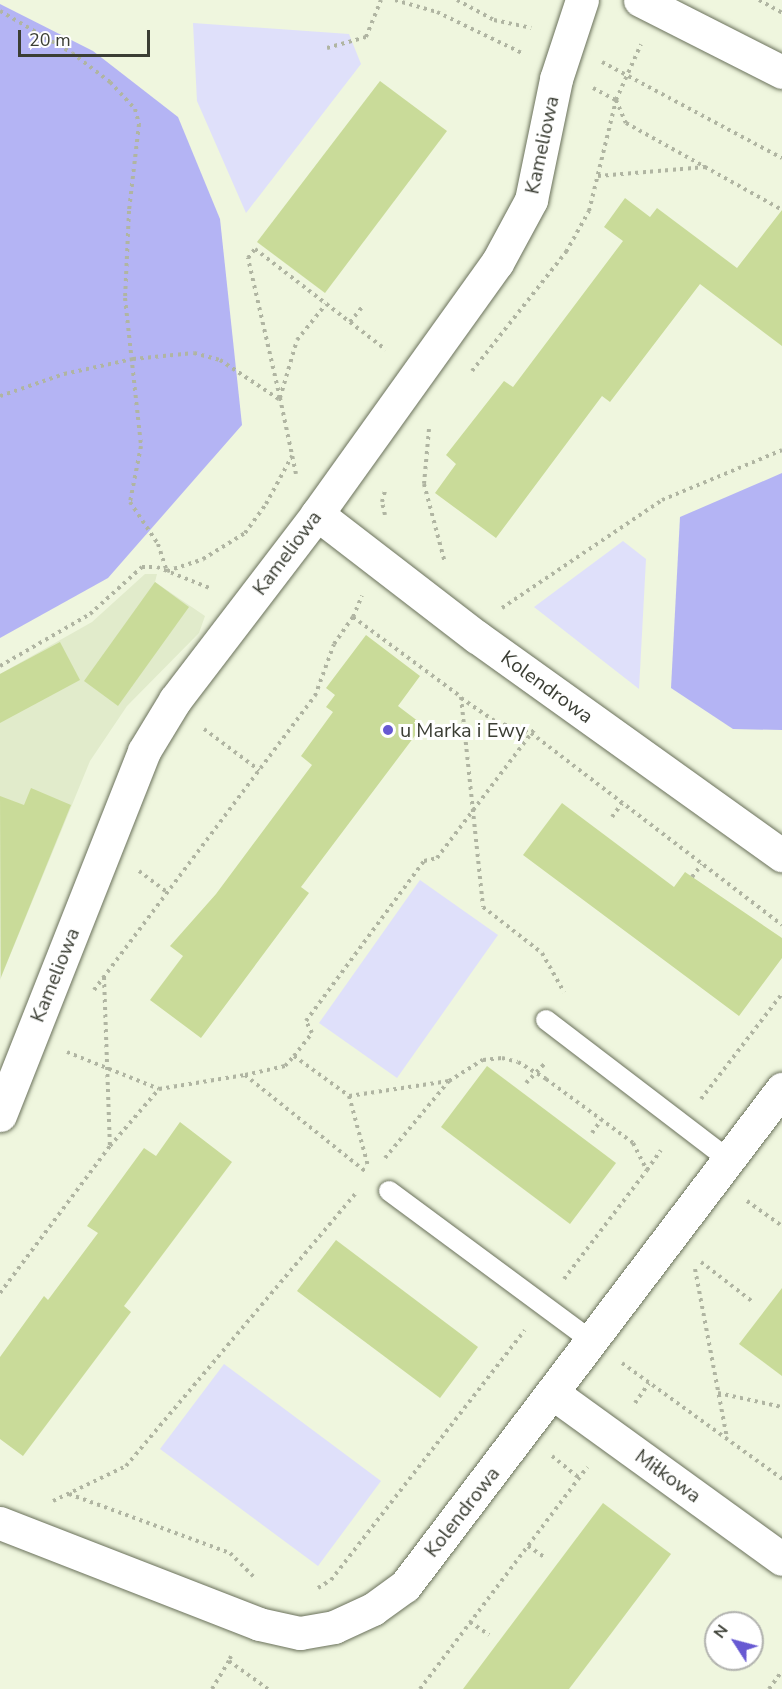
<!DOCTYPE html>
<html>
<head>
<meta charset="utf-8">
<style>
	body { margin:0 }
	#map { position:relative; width:782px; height:1689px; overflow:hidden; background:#eff6de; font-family:"Nunito Sans",sans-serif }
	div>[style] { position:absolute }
	.built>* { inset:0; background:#e1ebcb }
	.green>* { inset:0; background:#dfe0fa }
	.forest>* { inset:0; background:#b4b4f4 }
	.building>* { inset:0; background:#c9db99 }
	.path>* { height:4px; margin-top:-2px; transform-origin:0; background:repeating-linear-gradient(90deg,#b0b5a2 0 3px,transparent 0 7.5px) }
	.roads { filter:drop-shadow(0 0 2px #6a715b) drop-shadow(0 0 2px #6a715b) }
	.service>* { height:20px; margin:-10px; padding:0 10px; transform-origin:10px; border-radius:10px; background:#fff }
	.minor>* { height:33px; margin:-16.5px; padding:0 16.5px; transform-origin:16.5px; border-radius:16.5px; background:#fff }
	.tertiary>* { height:33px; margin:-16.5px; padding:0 16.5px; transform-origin:16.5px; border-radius:16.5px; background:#fff }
	.dots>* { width:16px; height:16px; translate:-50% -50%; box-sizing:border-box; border:3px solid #fff; border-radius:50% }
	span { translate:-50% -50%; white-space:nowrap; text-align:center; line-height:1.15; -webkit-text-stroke:6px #fff; paint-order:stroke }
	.street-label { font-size:20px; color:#3b3e34 }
	.poi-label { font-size:20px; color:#3b3e34 }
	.left { translate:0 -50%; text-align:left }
	.north { position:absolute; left:704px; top:1611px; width:60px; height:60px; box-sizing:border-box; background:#fff; border:2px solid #b1b2ae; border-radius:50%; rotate:306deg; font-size:16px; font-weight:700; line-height:24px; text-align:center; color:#3b3e34 }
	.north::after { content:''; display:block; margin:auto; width:21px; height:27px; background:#6759d2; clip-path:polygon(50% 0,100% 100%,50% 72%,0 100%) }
	.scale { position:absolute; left:18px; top:30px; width:132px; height:27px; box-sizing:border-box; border:3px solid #3b3e34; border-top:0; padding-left:8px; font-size:18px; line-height:21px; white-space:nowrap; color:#3b3e34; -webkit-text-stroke:4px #fff; paint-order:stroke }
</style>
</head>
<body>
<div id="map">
	<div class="built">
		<i style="clip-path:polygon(145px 574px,157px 574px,155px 582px,205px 616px,199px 633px,127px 706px,90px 761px,0 980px,0 674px,92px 622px)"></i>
	</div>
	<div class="green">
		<i style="clip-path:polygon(193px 23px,349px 34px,361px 64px,246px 213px,197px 101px)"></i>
		<i style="clip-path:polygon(623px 541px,646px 559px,639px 689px,534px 607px)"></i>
		<i style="clip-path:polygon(420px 880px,498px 935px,397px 1078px,319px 1023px)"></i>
		<i style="clip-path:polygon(224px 1364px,381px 1481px,318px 1566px,160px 1449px)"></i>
	</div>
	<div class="forest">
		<i style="clip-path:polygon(0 4px,93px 51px,178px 117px,220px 219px,242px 425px,108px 578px,0 638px)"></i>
		<i style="clip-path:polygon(782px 473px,782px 730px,733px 729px,671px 688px,680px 517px)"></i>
	</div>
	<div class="building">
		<i style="clip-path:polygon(380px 81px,447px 131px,325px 293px,257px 242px)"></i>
		<i style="clip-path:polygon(625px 198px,650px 217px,657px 208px,737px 268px,782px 210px,782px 346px,700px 284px,610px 402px,602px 396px,496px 538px,435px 493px,456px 464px,446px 455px,504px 381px,513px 387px,623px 241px,604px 227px)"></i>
		<i style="clip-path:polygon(155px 582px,189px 607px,118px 706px,84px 681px)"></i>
		<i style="clip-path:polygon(366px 635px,420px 676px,398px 706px,423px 725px,301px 887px,309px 893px,201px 1038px,150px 1000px,183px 956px,170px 946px,216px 894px,312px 765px,301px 756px,333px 712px,326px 707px,335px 695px,326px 688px)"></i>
		<i style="clip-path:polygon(60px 642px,80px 680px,0 723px,0 674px)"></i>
		<i style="clip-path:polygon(31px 788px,71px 805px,1px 977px,0 796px,24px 805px)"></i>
		<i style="clip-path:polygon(562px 803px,674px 887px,685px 872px,782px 938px,782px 958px,739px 1016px,523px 855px)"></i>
		<i style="clip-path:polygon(487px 1066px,616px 1163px,570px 1224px,441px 1127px)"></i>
		<i style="clip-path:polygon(180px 1122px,232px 1162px,124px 1306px,131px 1312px,23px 1456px,0 1439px,0 1357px,44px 1296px,48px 1300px,98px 1233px,87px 1226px,144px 1148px,156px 1156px)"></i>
		<i style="clip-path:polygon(336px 1240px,478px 1347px,440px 1398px,297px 1291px)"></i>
		<i style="clip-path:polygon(782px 1288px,782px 1376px,739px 1344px)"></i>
		<i style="clip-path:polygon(603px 1503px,671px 1554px,613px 1631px,569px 1689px,463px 1689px)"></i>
	</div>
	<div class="path">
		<i style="left:395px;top:0;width:44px;rotate:15.9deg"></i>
		<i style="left:437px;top:12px;width:97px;rotate:25.8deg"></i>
		<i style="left:457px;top:0;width:42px;rotate:28.4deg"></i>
		<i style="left:494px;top:20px;width:38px;rotate:12deg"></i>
		<i style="left:759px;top:0;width:26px;rotate:29deg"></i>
		<i style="left:0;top:11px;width:83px;rotate:30.3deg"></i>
		<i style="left:72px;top:53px;width:48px;rotate:37.3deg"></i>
		<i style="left:110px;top:82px;width:37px;rotate:47deg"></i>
		<i style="left:135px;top:109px;width:16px;rotate:75deg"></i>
		<i style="left:139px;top:124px;width:88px;rotate:96.6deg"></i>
		<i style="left:129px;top:211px;width:87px;rotate:92.6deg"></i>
		<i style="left:125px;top:298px;width:149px;rotate:83.8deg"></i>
		<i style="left:141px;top:446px;width:57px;rotate:101.1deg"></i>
		<i style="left:130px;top:502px;width:50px;rotate:56.3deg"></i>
		<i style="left:158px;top:544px;width:28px;rotate:72deg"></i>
		<i style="left:167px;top:571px;width:38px;rotate:-18deg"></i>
		<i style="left:203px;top:559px;width:49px;rotate:-31.8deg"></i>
		<i style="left:245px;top:533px;width:36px;rotate:-54deg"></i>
		<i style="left:266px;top:504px;width:55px;rotate:-61.6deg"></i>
		<i style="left:327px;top:48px;width:41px;rotate:-15.8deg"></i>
		<i style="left:366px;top:37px;width:40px;rotate:-68deg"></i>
		<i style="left:602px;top:62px;width:204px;rotate:28.1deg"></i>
		<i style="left:593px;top:88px;width:26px;rotate:28deg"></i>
		<i style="left:616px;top:100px;width:25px;rotate:67deg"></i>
		<i style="left:626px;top:123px;width:179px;rotate:29.1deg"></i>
		<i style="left:598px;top:176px;width:108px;rotate:-4.8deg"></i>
		<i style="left:350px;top:322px;width:21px;rotate:-51deg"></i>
		<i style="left:472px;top:371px;width:152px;rotate:-51.7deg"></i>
		<i style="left:566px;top:252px;width:47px;rotate:-60.7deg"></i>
		<i style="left:589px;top:211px;width:114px;rotate:-76.3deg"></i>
		<i style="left:616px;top:100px;width:61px;rotate:-65.9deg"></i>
		<i style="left:0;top:396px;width:68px;rotate:-19deg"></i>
		<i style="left:64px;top:374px;width:71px;rotate:-12.3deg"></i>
		<i style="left:133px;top:359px;width:61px;rotate:-5.6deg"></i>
		<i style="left:194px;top:353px;width:27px;rotate:15deg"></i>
		<i style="left:220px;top:360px;width:72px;rotate:33.7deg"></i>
		<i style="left:280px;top:398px;width:144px;rotate:-102.9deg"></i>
		<i style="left:248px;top:258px;width:11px;rotate:-52deg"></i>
		<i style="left:255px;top:249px;width:165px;rotate:37.6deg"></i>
		<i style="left:429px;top:429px;width:55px;rotate:95.2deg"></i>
		<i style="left:424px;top:484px;width:82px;rotate:75.1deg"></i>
		<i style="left:296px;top:474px;width:78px;rotate:-101.9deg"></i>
		<i style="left:280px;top:398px;width:60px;rotate:-73.7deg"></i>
		<i style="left:297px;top:340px;width:46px;rotate:-51.1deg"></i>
		<i style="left:385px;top:515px;width:13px;rotate:-103deg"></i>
		<i style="left:382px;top:502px;width:11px;rotate:-75deg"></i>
		<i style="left:502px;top:608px;width:193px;rotate:-34deg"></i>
		<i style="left:662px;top:500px;width:130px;rotate:-22.6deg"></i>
		<i style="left:353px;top:617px;width:134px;rotate:36.5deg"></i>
		<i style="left:461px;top:697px;width:211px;rotate:84deg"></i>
		<i style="left:483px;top:907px;width:75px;rotate:37.9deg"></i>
		<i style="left:542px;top:953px;width:45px;rotate:60.6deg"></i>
		<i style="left:0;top:666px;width:104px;rotate:-30deg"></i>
		<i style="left:90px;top:614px;width:70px;rotate:-42.1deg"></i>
		<i style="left:142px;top:567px;width:15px"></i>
		<i style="left:157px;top:567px;width:59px;rotate:21.8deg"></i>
		<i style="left:461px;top:698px;width:42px;rotate:34.4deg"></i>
		<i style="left:496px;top:722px;width:37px;rotate:17deg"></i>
		<i style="left:531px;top:733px;width:316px;rotate:37.4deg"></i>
		<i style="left:204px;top:729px;width:69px;rotate:36.7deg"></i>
		<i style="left:612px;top:817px;width:17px;rotate:-54deg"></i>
		<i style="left:139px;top:871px;width:35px;rotate:37deg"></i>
		<i style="left:692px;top:877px;width:16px;rotate:-52deg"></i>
		<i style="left:104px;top:977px;width:169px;rotate:88deg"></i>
		<i style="left:110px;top:1146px;width:75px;rotate:-49.3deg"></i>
		<i style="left:94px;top:990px;width:368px;rotate:-53.1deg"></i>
		<i style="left:315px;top:696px;width:55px;rotate:-69.9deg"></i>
		<i style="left:334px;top:644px;width:33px;rotate:-55deg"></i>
		<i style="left:353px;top:617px;width:23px;rotate:-67deg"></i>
		<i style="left:67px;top:1052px;width:99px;rotate:21.9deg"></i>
		<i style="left:159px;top:1089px;width:87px;rotate:-9.2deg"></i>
		<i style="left:245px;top:1075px;width:154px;rotate:38.7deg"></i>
		<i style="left:294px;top:1056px;width:68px;rotate:36deg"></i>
		<i style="left:349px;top:1096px;width:101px;rotate:-8.5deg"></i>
		<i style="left:449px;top:1081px;width:40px;rotate:-32deg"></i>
		<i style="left:483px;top:1060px;width:19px;rotate:-6deg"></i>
		<i style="left:502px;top:1058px;width:16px;rotate:14deg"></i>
		<i style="left:518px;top:1062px;width:33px;rotate:31deg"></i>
		<i style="left:546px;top:1079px;width:108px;rotate:36.3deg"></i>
		<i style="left:633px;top:1143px;width:30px;rotate:63deg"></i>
		<i style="left:647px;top:1170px;width:24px;rotate:-55deg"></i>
		<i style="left:245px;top:1075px;width:41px;rotate:-12.7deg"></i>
		<i style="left:285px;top:1066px;width:13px;rotate:-48deg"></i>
		<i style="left:294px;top:1056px;width:29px;rotate:-52deg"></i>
		<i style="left:312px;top:1033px;width:13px;rotate:-117deg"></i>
		<i style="left:306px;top:1021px;width:199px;rotate:-53.6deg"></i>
		<i style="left:424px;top:861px;width:13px;rotate:-13deg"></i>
		<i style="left:437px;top:858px;width:164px;rotate:-52.9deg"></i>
		<i style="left:526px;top:1083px;width:29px;rotate:-46deg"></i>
		<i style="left:349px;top:1096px;width:73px;rotate:74.8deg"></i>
		<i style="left:701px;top:1099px;width:133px;rotate:-52.4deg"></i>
		<i style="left:592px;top:1133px;width:16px;rotate:-55deg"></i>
		<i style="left:385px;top:1158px;width:100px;rotate:-50.3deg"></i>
		<i style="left:747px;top:1201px;width:43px;rotate:35.5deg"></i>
		<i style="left:701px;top:1262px;width:66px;rotate:37.6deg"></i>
		<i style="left:695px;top:1269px;width:173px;rotate:79.3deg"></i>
		<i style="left:564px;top:1279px;width:137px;rotate:-52.7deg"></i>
		<i style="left:0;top:1293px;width:184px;rotate:-53.2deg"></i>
		<i style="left:622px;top:1363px;width:198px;rotate:35.9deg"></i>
		<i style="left:718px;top:1393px;width:66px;rotate:12.3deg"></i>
		<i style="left:635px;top:1403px;width:24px;rotate:-55deg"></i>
		<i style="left:552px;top:1456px;width:35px;rotate:39deg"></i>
		<i style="left:69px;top:1494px;width:171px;rotate:20.1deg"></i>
		<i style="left:230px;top:1553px;width:34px;rotate:45deg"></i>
		<i style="left:53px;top:1501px;width:81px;rotate:-25.6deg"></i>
		<i style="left:126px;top:1466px;width:356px;rotate:-49.9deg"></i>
		<i style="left:528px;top:1546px;width:22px;rotate:34deg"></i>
		<i style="left:318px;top:1588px;width:15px;rotate:-32deg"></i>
		<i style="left:331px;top:1580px;width:316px;rotate:-52.2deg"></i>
		<i style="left:470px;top:1622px;width:23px;rotate:34deg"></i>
		<i style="left:231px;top:1656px;width:5px;rotate:112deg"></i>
		<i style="left:229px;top:1661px;width:48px;rotate:35.7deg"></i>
		<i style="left:212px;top:1689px;width:33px;rotate:-59deg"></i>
		<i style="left:420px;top:1689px;width:278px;rotate:-53deg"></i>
		<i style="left:769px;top:1689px;width:22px;rotate:-54deg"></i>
	</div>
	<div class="roads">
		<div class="service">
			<i style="left:546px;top:1020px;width:230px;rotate:37.4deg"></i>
			<i style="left:389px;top:1191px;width:254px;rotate:36.5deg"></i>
		</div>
		<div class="minor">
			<i style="left:317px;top:514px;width:202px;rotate:37.6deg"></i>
			<i style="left:477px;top:637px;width:375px;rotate:35.6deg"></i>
			<i style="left:0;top:1115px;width:391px;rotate:-68.4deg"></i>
			<i style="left:144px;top:751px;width:60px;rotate:-58.7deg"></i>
			<i style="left:175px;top:700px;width:234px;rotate:-52.6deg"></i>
			<i style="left:317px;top:514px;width:309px;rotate:-54.4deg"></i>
			<i style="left:497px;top:263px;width:72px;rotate:-61.6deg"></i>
			<i style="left:531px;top:200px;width:124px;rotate:-78.3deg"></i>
			<i style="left:556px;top:79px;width:83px;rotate:-71.8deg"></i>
			<i style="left:554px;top:1394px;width:281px;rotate:35.9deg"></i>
			<i style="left:0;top:1523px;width:278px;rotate:21.3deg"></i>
			<i style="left:259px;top:1624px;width:42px;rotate:12.4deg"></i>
			<i style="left:300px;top:1633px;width:35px;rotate:-10deg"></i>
			<i style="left:334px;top:1627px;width:43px;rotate:-24.8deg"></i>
			<i style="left:373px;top:1609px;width:39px;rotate:-36deg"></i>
			<i style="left:405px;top:1586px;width:624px;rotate:-52.82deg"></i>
		</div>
		<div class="tertiary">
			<i style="left:640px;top:0;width:159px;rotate:26.9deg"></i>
		</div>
	</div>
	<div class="dots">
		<i style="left:388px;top:730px;background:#6759d2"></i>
	</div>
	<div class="street-label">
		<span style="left:542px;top:145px;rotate:-78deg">Kameliowa</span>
		<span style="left:287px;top:553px;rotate:-53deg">Kameliowa</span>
		<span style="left:547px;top:687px;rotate:36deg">Kolendrowa</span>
		<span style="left:55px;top:975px;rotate:-68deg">Kameliowa</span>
		<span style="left:668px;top:1476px;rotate:36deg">Miłkowa</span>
		<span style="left:462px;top:1512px;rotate:-52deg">Kolendrowa</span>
	</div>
	<div class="poi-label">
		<span class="left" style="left:400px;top:730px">u Marka i Ewy</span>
	</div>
	<div class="north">N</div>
	<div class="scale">20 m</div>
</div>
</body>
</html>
